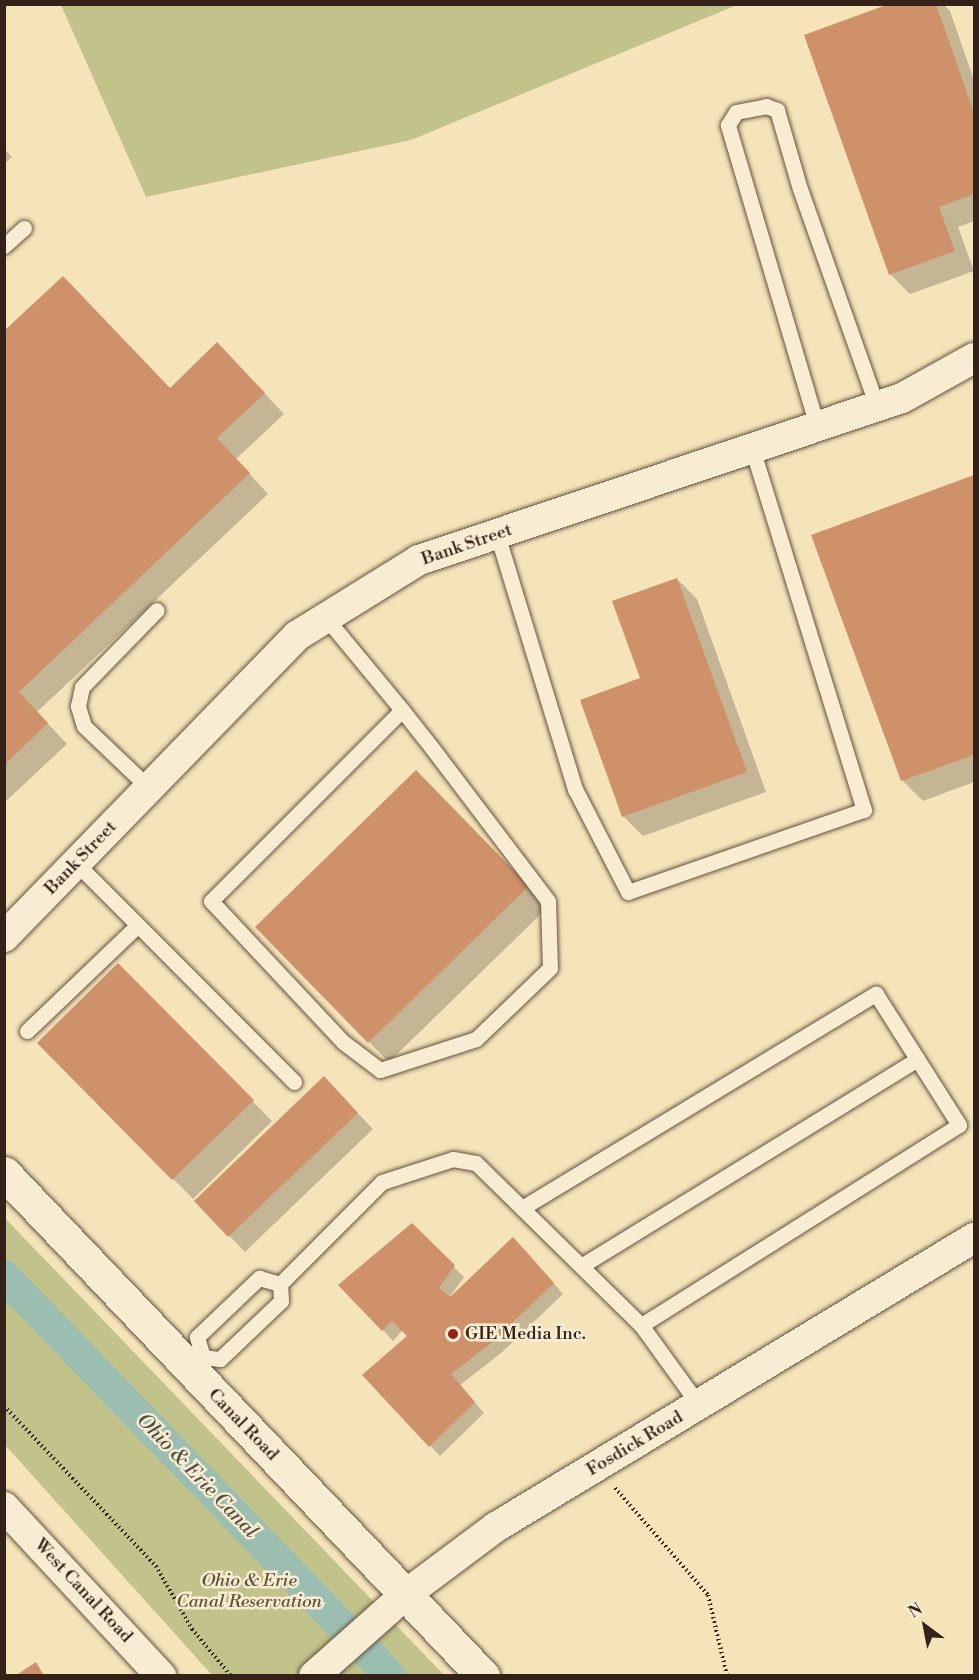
<!DOCTYPE html>
<html>
<head>
<meta charset="utf-8">
<style>
	body { margin:0 }
	#map { position:relative; width:979px; height:1680px; overflow:hidden; background:#f5e4b9; font-family:"Libre Bodoni",serif }
	div>[style] { position:absolute }
	.green>* { inset:0; background:#c2c28b }
	.shadow>* { inset:0; background:#0003 }
	.canal>* { height:32px; margin:-16px; padding:0 16px; transform-origin:16px; border-radius:16px; background:#9cbeb1 }
	.building>* { inset:0; background:#cf9169 }
	.path>* { height:4px; margin-top:-2px; transform-origin:0; background:repeating-linear-gradient(90deg,#342117 0 1.5px,transparent 0 4.5px) }
	.roads { filter:drop-shadow(0 0 2px #645240) drop-shadow(0 0 2px #645240) }
	.service>* { height:15px; margin:-7.5px; padding:0 7.5px; transform-origin:7.5px; border-radius:7.5px; background:#f8edd2 }
	.minor>* { height:30px; margin:-15px; padding:0 15px; transform-origin:15px; border-radius:15px; background:#f8edd2 }
	.secondary>* { height:33px; margin:-16.5px; padding:0 16.5px; transform-origin:16.5px; border-radius:16.5px; background:#f8edd2 }
	.dots>* { width:16px; height:16px; translate:-50% -50%; box-sizing:border-box; border:3px solid #f8edd2; border-radius:50% }
	span { translate:-50% -50%; white-space:nowrap; text-align:center; line-height:1.15; -webkit-text-stroke:5px #f8edd2; paint-order:stroke }
	.street-label { font-size:18px; color:#342117 }
	.poi-label { font-size:18px; color:#342117 }
	.left { translate:0 -50%; text-align:left }
	.park-label { font-size:18px; color:#5f513a; font-style:italic }
	.water-label { font-size:20px; color:#535045; font-style:italic }
	.frame { position:absolute; inset:0; border:6px solid #342117; pointer-events:none }
	.north { position:absolute; left:895px; top:1596px; width:60px; height:60px; -webkit-text-stroke:4px #f8edd2; paint-order:stroke; rotate:328deg; font-size:16px; font-weight:700; line-height:24px; text-align:center; color:#342117 }
	.north::after { content:''; display:block; margin:auto; width:21px; height:27px; background:#342117; clip-path:polygon(50% 0,100% 100%,50% 72%,0 100%) }
</style>
</head>
<body>
<div id="map">
	<div class="green">
		<i style="clip-path:polygon(61px 5px,737px 5px,411px 140px,146px 197px)"></i>
		<i style="clip-path:polygon(4px 1217px,444px 1675px,212px 1675px,5px 1445px)"></i>
	</div>
	<div class="shadow">
		<i style="clip-path:polygon(893px 4px,943px 4px,950px 11px,974px 80px,974px 221px,958px 227px,974px 271px,910px 294px,890px 274px)"></i>
		<i style="clip-path:polygon(4px 149px,12px 157px,4px 164px)"></i>
		<i style="clip-path:polygon(4px 333px,170px 389px,237px 364px,284px 414px,236px 459px,268px 494px,37px 712px,67px 744px,4px 803px)"></i>
		<i style="clip-path:polygon(974px 477px,974px 782px,923px 801px,903px 781px,813px 536px)"></i>
		<i style="clip-path:polygon(677px 579px,697px 599px,766px 792px,643px 836px,623px 816px,642px 679px)"></i>
		<i style="clip-path:polygon(416px 772px,548px 907px,389px 1062px,369px 1042px)"></i>
		<i style="clip-path:polygon(118px 965px,272px 1121px,193px 1199px,40px 1043px)"></i>
		<i style="clip-path:polygon(339px 1094px,373px 1129px,245px 1252px,196px 1201px)"></i>
		<i style="clip-path:polygon(412px 1225px,464px 1277px,449px 1298px,524px 1249px,563px 1294px,500px 1354px,460px 1385px,484px 1413px,440px 1456px,364px 1375px,409px 1336px,403px 1330px,393px 1341px,341px 1285px)"></i>
	</div>
	<div class="canal">
		<i style="left:4px;top:1276px;width:556px;rotate:46.02deg"></i>
	</div>
	<div class="building">
		<i style="clip-path:polygon(889px 4px,936px 4px,974px 113px,974px 194px,939px 207px,955px 251px,889px 275px,804px 35px)"></i>
		<i style="clip-path:polygon(63px 276px,170px 388px,217px 342px,265px 393px,217px 438px,250px 473px,19px 692px,48px 723px,4px 765px,4px 331px)"></i>
		<i style="clip-path:polygon(974px 475px,974px 755px,901px 781px,811px 535px)"></i>
		<i style="clip-path:polygon(677px 578px,747px 772px,622px 817px,580px 700px,640px 678px,612px 601px)"></i>
		<i style="clip-path:polygon(416px 770px,529px 886px,368px 1043px,255px 927px)"></i>
		<i style="clip-path:polygon(118px 963px,254px 1100px,172px 1180px,37px 1043px)"></i>
		<i style="clip-path:polygon(324px 1076px,358px 1113px,228px 1237px,194px 1201px)"></i>
		<i style="clip-path:polygon(412px 1223px,455px 1265px,439px 1288px,450px 1297px,513px 1237px,554px 1283px,490px 1344px,451px 1374px,475px 1402px,429px 1447px,362px 1375px,407px 1336px,392px 1321px,382px 1331px,338px 1285px)"></i>
		<i style="clip-path:polygon(36px 1662px,44px 1676px,15px 1676px)"></i>
	</div>
	<div class="path">
		<i style="left:4px;top:1406px;width:221px;rotate:46.5deg"></i>
		<i style="left:156px;top:1566px;width:73px;rotate:60.3deg"></i>
		<i style="left:192px;top:1629px;width:61px;rotate:50.3deg"></i>
		<i style="left:615px;top:1488px;width:142px;rotate:49deg"></i>
		<i style="left:708px;top:1595px;width:83px;rotate:76.8deg"></i>
	</div>
	<div class="roads">
		<div class="service">
			<i style="left:4px;top:246px;width:27px;rotate:-42deg"></i>
			<i style="left:817px;top:426px;width:314px;rotate:-106.5deg"></i>
			<i style="left:728px;top:125px;width:15px;rotate:-58deg"></i>
			<i style="left:736px;top:112px;width:31px;rotate:-11deg"></i>
			<i style="left:766px;top:106px;width:12px;rotate:20deg"></i>
			<i style="left:777px;top:110px;width:82px;rotate:73.8deg"></i>
			<i style="left:800px;top:189px;width:230px;rotate:70.5deg"></i>
			<i style="left:497px;top:534px;width:267px;rotate:73deg"></i>
			<i style="left:575px;top:789px;width:116px;rotate:62.8deg"></i>
			<i style="left:628px;top:892px;width:250px;rotate:-19.2deg"></i>
			<i style="left:864px;top:810px;width:379px;rotate:-107.2deg"></i>
			<i style="left:326px;top:618px;width:119px;rotate:50.4deg"></i>
			<i style="left:402px;top:710px;width:48px;rotate:51.7deg"></i>
			<i style="left:432px;top:748px;width:192px;rotate:52.8deg"></i>
			<i style="left:548px;top:901px;width:67px;rotate:88.3deg"></i>
			<i style="left:550px;top:968px;width:103px;rotate:136.2deg"></i>
			<i style="left:476px;top:1039px;width:101px;rotate:162.1deg"></i>
			<i style="left:380px;top:1070px;width:46px;rotate:-142.9deg"></i>
			<i style="left:343px;top:1042px;width:193px;rotate:-133.1deg"></i>
			<i style="left:211px;top:901px;width:270px;rotate:-45deg"></i>
			<i style="left:149px;top:788px;width:90px;rotate:-136.4deg"></i>
			<i style="left:84px;top:726px;width:21px;rotate:-107deg"></i>
			<i style="left:78px;top:706px;width:19px;rotate:-78deg"></i>
			<i style="left:82px;top:687px;width:107px;rotate:-45.8deg"></i>
			<i style="left:76px;top:863px;width:309px;rotate:45.1deg"></i>
			<i style="left:27px;top:1031px;width:153px;rotate:-43.7deg"></i>
			<i style="left:522px;top:1208px;width:414px;rotate:-31.2deg"></i>
			<i style="left:876px;top:994px;width:155px;rotate:57.6deg"></i>
			<i style="left:959px;top:1125px;width:376px;rotate:147.8deg"></i>
			<i style="left:581px;top:1266px;width:395px;rotate:-31.6deg"></i>
			<i style="left:203px;top:1357px;width:17px;rotate:7deg"></i>
			<i style="left:220px;top:1359px;width:84px;rotate:-43.6deg"></i>
			<i style="left:281px;top:1301px;width:17px;rotate:-93deg"></i>
			<i style="left:280px;top:1284px;width:144px;rotate:-45deg"></i>
			<i style="left:382px;top:1182px;width:75px;rotate:-17.9deg"></i>
			<i style="left:453px;top:1159px;width:23px;rotate:10deg"></i>
			<i style="left:476px;top:1163px;width:231px;rotate:44.5deg"></i>
			<i style="left:641px;top:1325px;width:99px;rotate:54.1deg"></i>
			<i style="left:203px;top:1357px;width:21px;rotate:-107deg"></i>
			<i style="left:197px;top:1337px;width:86px;rotate:-43.6deg"></i>
			<i style="left:259px;top:1278px;width:22px;rotate:16deg"></i>
		</div>
		<div class="minor">
			<i style="left:4px;top:937px;width:421px;rotate:-45.8deg"></i>
			<i style="left:298px;top:635px;width:142px;rotate:-31.8deg"></i>
			<i style="left:419px;top:560px;width:509px;rotate:-18.54deg"></i>
			<i style="left:902px;top:398px;width:82px;rotate:-29.1deg"></i>
			<i style="left:4px;top:1507px;width:231px;rotate:47.1deg"></i>
			<i style="left:314px;top:1676px;width:122px;rotate:-41.7deg"></i>
			<i style="left:405px;top:1595px;width:114px;rotate:-36.8deg"></i>
			<i style="left:496px;top:1527px;width:559px;rotate:-31.16deg"></i>
		</div>
		<div class="secondary">
			<i style="left:4px;top:1173px;width:695px;rotate:46.4deg"></i>
		</div>
	</div>
	<div class="dots">
		<i style="left:453px;top:1334px;background:#8f2418"></i>
	</div>
	<div class="street-label">
		<span style="left:467px;top:545px;rotate:-19deg">Bank Street</span>
		<span style="left:81px;top:858px;rotate:-46deg">Bank Street</span>
		<span style="left:243px;top:1425px;rotate:46deg">Canal Road</span>
		<span style="left:635px;top:1444px;rotate:-31deg">Fosdick Road</span>
		<span style="left:83px;top:1591px;rotate:47deg">West Canal Road</span>
	</div>
	<div class="poi-label">
		<span class="left" style="left:465px;top:1334px">GIE Media Inc.</span>
	</div>
	<div class="park-label">
		<span style="left:249px;top:1592px">Ohio &amp; Erie<br>Canal Reservation</span>
	</div>
	<div class="water-label">
		<span style="left:197px;top:1476px;rotate:46deg">Ohio &amp; Erie Canal</span>
	</div>
	<div class="frame"></div>
	<div class="north">N</div>
</div>
</body>
</html>
